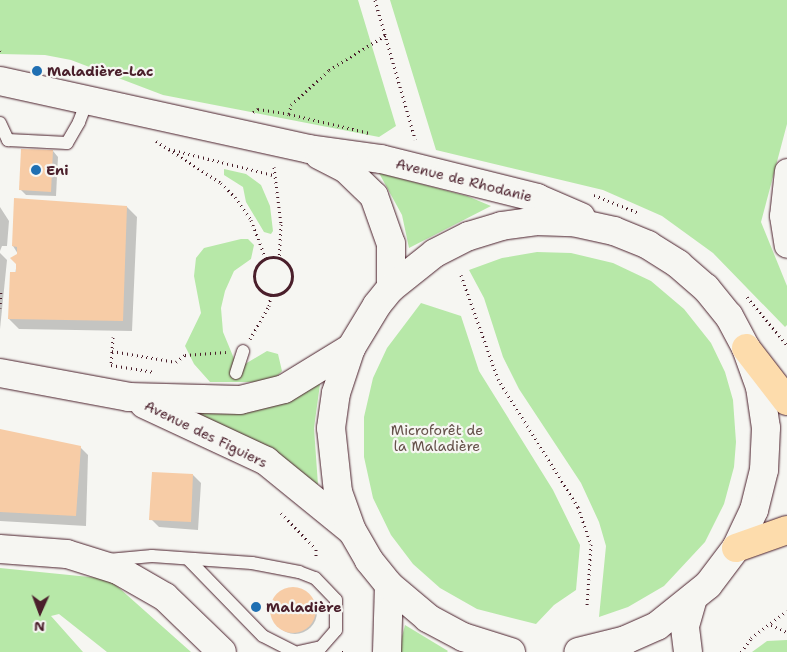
<!DOCTYPE html>
<html>
<head>
<meta charset="utf-8">
<style>
	body { margin:0 }
	#map { position:relative; width:787px; height:652px; overflow:hidden; background:#f6f6f2; font-family:"Shantell Sans",sans-serif }
	div>[style] { position:absolute }
	.green>* { inset:0; background:#b7e8a8 }
	.shadow>* { inset:0; background:#0003 }
	.round { border-radius:50% }
	.building>* { inset:0; background:#f7cca6 }
	.path>* { height:3px; margin-top:-1.5px; transform-origin:0; background:repeating-linear-gradient(90deg,#4a1f2b 0 1px,transparent 0 5px) }
	.path>.ring { margin:-1.5px; padding:0; box-sizing:content-box; background:none; border:3px solid #4a1f2b; border-radius:50% }
	.roads { filter:drop-shadow(0 0 1px #4a1f2b) drop-shadow(0 0 1px #4a1f2b) }
	.lane>* { height:12px; margin:-6px; padding:0 6px; transform-origin:6px; border-radius:6px; background:#f6f6f2 }
	.street>* { height:24px; margin:-12px; padding:0 12px; transform-origin:12px; border-radius:12px; background:#f6f6f2 }
	.secondary>* { height:28px; margin:-14px; padding:0 14px; transform-origin:14px; border-radius:14px; background:#f6f6f2 }
	.highway>* { height:28px; margin:-14px; padding:0 14px; transform-origin:14px; border-radius:14px; background:#fddcac }
	.dots>* { width:14px; height:14px; translate:-50% -50%; box-sizing:border-box; border:2px solid #f6f6f2; border-radius:50% }
	span { translate:-50% -50%; white-space:nowrap; text-align:center; line-height:1.15; -webkit-text-stroke:4.5px #f6f6f2; paint-order:stroke }
	.poi-label { font-size:14px; color:#4a1f2b; font-weight:700 }
	.left { translate:0 -50%; text-align:left }
	.street-label { font-size:14px; color:#4a1f2b }
	.park-label { font-size:14px; color:#65514a }
	.north { position:absolute; left:15px; top:587px; width:50px; height:50px; -webkit-text-stroke:4px #f6f6f2; paint-order:stroke; rotate:182deg; font-size:14px; font-weight:700; line-height:20px; text-align:center; color:#4a1f2b }
	.north::after { content:''; display:block; margin:auto; width:18px; height:22px; background:#4a1f2b; clip-path:polygon(50% 0,100% 100%,50% 72%,0 100%) }
</style>
</head>
<body>
<div id="map">
	<div class="green">
		<i style="clip-path:polygon(0 0,358px 0,396px 126px,379px 137px,163px 95px,71px 60px,45px 55px,0 54px)"></i>
		<i style="clip-path:polygon(390px 0,787px 0,787px 124px,761px 222px,787px 286px,787px 325px,785px 327px,713px 253px,662px 216px,603px 190px,436px 150px)"></i>
		<i style="clip-path:polygon(224px 169px,246px 174px,261px 185px,270px 206px,273px 231px,271px 234px,264px 232px,246px 202px,243px 187px,224px 175px)"></i>
		<i style="clip-path:polygon(379px 173px,467px 196px,491px 206px,409px 248px,402px 215px)"></i>
		<i style="clip-path:polygon(241px 239px,248px 239px,254px 245px,251px 259px,234px 271px,225px 291px,221px 308px,223px 332px,235px 361px,245px 364px,267px 351px,278px 354px,282px 371px,275px 378px,263px 382px,210px 382px,194px 364px,185px 346px,201px 313px,194px 276px,196px 258px,204px 248px)"></i>
		<i style="clip-path:polygon(537px 252px,571px 253px,613px 263px,651px 281px,684px 309px,711px 343px,725px 372px,733px 400px,736px 442px,734px 467px,724px 504px,705px 542px,664px 586px,628px 607px,599px 617px,606px 546px,599px 522px,581px 483px,519px 389px,503px 357px,484px 298px,469px 270px,502px 258px)"></i>
		<i style="clip-path:polygon(421px 303px,461px 316px,479px 371px,553px 490px,580px 545px,576px 590px,554px 605px,536px 624px,477px 609px,440px 588px,413px 564px,391px 535px,373px 498px,364px 457px,364px 417px,373px 378px,387px 348px)"></i>
		<i style="clip-path:polygon(320px 384px,314px 428px,318px 485px,248px 438px,183px 408px)"></i>
		<i style="clip-path:polygon(0 568px,109px 579px,191px 652px,107px 652px,59px 614px,51px 616px,83px 652px,0 652px)"></i>
		<i style="clip-path:polygon(405px 625px,448px 651px,447px 652px,398px 652px)"></i>
		<i style="clip-path:polygon(787px 640px,787px 652px,752px 652px,767px 641px)"></i>
	</div>
	<div class="shadow">
		<i style="clip-path:polygon(53px 151px,58px 157px,56px 196px,26px 195px,21px 190px)"></i>
		<i style="clip-path:polygon(0 207px,9px 221px,7px 246px,2px 246px,0 251px)"></i>
		<i style="clip-path:polygon(127px 207px,137px 217px,132px 331px,19px 329px,9px 319px,18px 254px,13px 246px)"></i>
		<i style="clip-path:polygon(0 253px,7px 260px,0 329px)"></i>
		<i style="clip-path:polygon(0 430px,80px 447px,88px 455px,86px 526px,0 521px)"></i>
		<i style="clip-path:polygon(193px 475px,201px 483px,198px 530px,159px 527px,151px 519px)"></i>
		<i class="round" style="left:273px;top:590px;width:44px;height:44px"></i>
	</div>
	<div class="building">
		<i style="clip-path:polygon(21px 149px,53px 150px,51px 192px,19px 190px)"></i>
		<i style="clip-path:polygon(14px 198px,127px 206px,123px 321px,8px 319px,10px 272px,16px 272px,16px 264px,10px 258px,17px 254px,17px 247px,12px 246px)"></i>
		<i style="clip-path:polygon(0 429px,81px 446px,76px 516px,0 512px)"></i>
		<i style="clip-path:polygon(152px 472px,193px 474px,191px 522px,149px 520px)"></i>
		<i class="round" style="left:270px;top:587px;width:46px;height:46px"></i>
	</div>
	<div class="path">
		<i style="left:375px;top:0;width:145px;rotate:73.9deg"></i>
		<i style="left:0;top:51px;width:4px;rotate:45deg"></i>
		<i style="left:253px;top:112px;width:6px;rotate:-31deg"></i>
		<i style="left:258px;top:109px;width:31px;rotate:9deg"></i>
		<i style="left:289px;top:114px;width:83px;rotate:13.2deg"></i>
		<i style="left:289px;top:114px;width:9px;rotate:-77deg"></i>
		<i style="left:291px;top:105px;width:52px;rotate:-42.6deg"></i>
		<i style="left:329px;top:70px;width:67px;rotate:-31.6deg"></i>
		<i style="left:156px;top:141px;width:77px;rotate:32.9deg"></i>
		<i style="left:221px;top:183px;width:20px;rotate:45deg"></i>
		<i style="left:235px;top:197px;width:28px;rotate:55deg"></i>
		<i style="left:251px;top:220px;width:42px;rotate:69deg"></i>
		<i style="left:169px;top:149px;width:107px;rotate:14deg"></i>
		<i style="left:274px;top:167px;width:57px;rotate:83deg"></i>
		<i style="left:281px;top:224px;width:34px;rotate:93deg"></i>
		<i style="left:594px;top:195px;width:48px;rotate:21.8deg"></i>
		<i class="ring" style="left:254px;top:257px;width:35px;height:35px"></i>
		<i style="left:461px;top:275px;width:110px;rotate:70.4deg"></i>
		<i style="left:498px;top:379px;width:151px;rotate:58deg"></i>
		<i style="left:578px;top:507px;width:39px;rotate:71deg"></i>
		<i style="left:591px;top:544px;width:62px;rotate:93.7deg"></i>
		<i style="left:747px;top:297px;width:62px;rotate:50.2deg"></i>
		<i style="left:0;top:308px;width:19px;rotate:-87deg"></i>
		<i style="left:113px;top:337px;width:28px;rotate:94deg"></i>
		<i style="left:111px;top:365px;width:44px;rotate:9.2deg"></i>
		<i style="left:250px;top:339px;width:38px;rotate:-60deg"></i>
		<i style="left:269px;top:306px;width:11px;rotate:-80deg"></i>
		<i style="left:112px;top:351px;width:65px;rotate:9.8deg"></i>
		<i style="left:176px;top:362px;width:11px;rotate:-38deg"></i>
		<i style="left:185px;top:355px;width:41px;rotate:-4.2deg"></i>
		<i style="left:281px;top:513px;width:50px;rotate:45.8deg"></i>
		<i style="left:316px;top:549px;width:9px;rotate:90deg"></i>
		<i style="left:771px;top:625px;width:17px;rotate:24deg"></i>
		<i style="left:342px;top:652px;width:4px"></i>
		<i style="left:741px;top:652px;width:17px;rotate:-54deg"></i>
		<i style="left:751px;top:638px;width:45px;rotate:-36.9deg"></i>
	</div>
	<div class="roads">
		<div class="lane">
			<i style="left:0;top:123px;width:19px;rotate:65deg"></i>
			<i style="left:8px;top:140px;width:59px;rotate:2.9deg"></i>
			<i style="left:67px;top:143px;width:24px;rotate:-60deg"></i>
			<i style="left:79px;top:122px;width:22px;rotate:-69deg"></i>
			<i style="left:236px;top:373px;width:23px;rotate:-72deg"></i>
			<i style="left:188px;top:559px;width:107px;rotate:45.8deg"></i>
			<i style="left:263px;top:636px;width:35px;rotate:27deg"></i>
			<i style="left:108px;top:560px;width:44px;rotate:-5.2deg"></i>
			<i style="left:152px;top:556px;width:100px;rotate:4deg"></i>
			<i style="left:252px;top:563px;width:48px;rotate:10.8deg"></i>
			<i style="left:299px;top:572px;width:17px;rotate:21deg"></i>
			<i style="left:315px;top:578px;width:30px;rotate:46deg"></i>
			<i style="left:336px;top:600px;width:30px;rotate:90deg"></i>
			<i style="left:336px;top:630px;width:23px;rotate:131deg"></i>
			<i style="left:321px;top:647px;width:22px;rotate:167deg"></i>
		</div>
		<div class="street">
			<i style="left:787px;top:171px;width:45px;rotate:96.3deg"></i>
			<i style="left:782px;top:216px;width:30px;rotate:81deg"></i>
		</div>
		<div class="secondary">
			<i style="left:0;top:81px;width:316px;rotate:12.4deg"></i>
			<i style="left:309px;top:149px;width:73px;rotate:7.9deg"></i>
			<i style="left:381px;top:159px;width:161px;rotate:14deg"></i>
			<i style="left:537px;top:198px;width:48px;rotate:23.4deg"></i>
			<i style="left:319px;top:155px;width:29px;rotate:27deg"></i>
			<i style="left:345px;top:168px;width:40px;rotate:44deg"></i>
			<i style="left:374px;top:196px;width:51px;rotate:70.5deg"></i>
			<i style="left:391px;top:244px;width:44px;rotate:90deg"></i>
			<i style="left:0;top:373px;width:131px;rotate:10.5deg"></i>
			<i style="left:129px;top:397px;width:111px;rotate:1.5deg"></i>
			<i style="left:240px;top:400px;width:45px;rotate:-14deg"></i>
			<i style="left:284px;top:389px;width:79px;rotate:-31.5deg"></i>
			<i style="left:144px;top:404px;width:135px;rotate:25deg"></i>
			<i style="left:266px;top:461px;width:109px;rotate:39.1deg"></i>
			<i style="left:0;top:549px;width:67px;rotate:4.3deg"></i>
			<i style="left:67px;top:554px;width:53px;rotate:17.4deg"></i>
			<i style="left:118px;top:570px;width:54px;rotate:29.9deg"></i>
			<i style="left:165px;top:597px;width:79px;rotate:44deg"></i>
			<i style="left:387px;top:652px;width:67px;rotate:-88.3deg"></i>
			<i style="left:511px;top:652px;width:50px;rotate:-162.6deg"></i>
			<i style="left:463px;top:637px;width:40px;rotate:-152deg"></i>
			<i style="left:428px;top:618px;width:51px;rotate:-139.8deg"></i>
			<i style="left:389px;top:585px;width:32px;rotate:-129deg"></i>
			<i style="left:369px;top:560px;width:34px;rotate:-120deg"></i>
			<i style="left:352px;top:531px;width:41px;rotate:-109.7deg"></i>
			<i style="left:338px;top:492px;width:64px;rotate:-96.2deg"></i>
			<i style="left:331px;top:428px;width:35px;rotate:-82deg"></i>
			<i style="left:336px;top:393px;width:47px;rotate:-71.6deg"></i>
			<i style="left:351px;top:348px;width:50px;rotate:-58.8deg"></i>
			<i style="left:377px;top:305px;width:22px;rotate:-51deg"></i>
			<i style="left:391px;top:288px;width:56px;rotate:-38.5deg"></i>
			<i style="left:435px;top:253px;width:38px;rotate:-27deg"></i>
			<i style="left:469px;top:236px;width:34px;rotate:-17deg"></i>
			<i style="left:501px;top:226px;width:34px;rotate:-8deg"></i>
			<i style="left:535px;top:221px;width:38px;rotate:2deg"></i>
			<i style="left:573px;top:222px;width:42px;rotate:12.4deg"></i>
			<i style="left:614px;top:231px;width:37px;rotate:22deg"></i>
			<i style="left:648px;top:245px;width:36px;rotate:32deg"></i>
			<i style="left:678px;top:264px;width:37px;rotate:41deg"></i>
			<i style="left:706px;top:288px;width:36px;rotate:51deg"></i>
			<i style="left:729px;top:316px;width:36px;rotate:62deg"></i>
			<i style="left:746px;top:348px;width:41px;rotate:70.3deg"></i>
			<i style="left:760px;top:387px;width:41px;rotate:81.7deg"></i>
			<i style="left:766px;top:428px;width:42px;rotate:92.7deg"></i>
			<i style="left:764px;top:470px;width:41px;rotate:104deg"></i>
			<i style="left:754px;top:510px;width:42px;rotate:115.3deg"></i>
			<i style="left:736px;top:548px;width:46px;rotate:127.1deg"></i>
			<i style="left:708px;top:585px;width:65px;rotate:141.2deg"></i>
			<i style="left:657px;top:626px;width:34px;rotate:156deg"></i>
			<i style="left:626px;top:640px;width:49px;rotate:166deg"></i>
			<i style="left:688px;top:652px;width:26px;rotate:-97deg"></i>
			<i style="left:685px;top:626px;width:25px;rotate:-74deg"></i>
		</div>
		<div class="highway">
			<i style="left:746px;top:348px;width:67px;rotate:52.3deg"></i>
			<i style="left:736px;top:548px;width:54px;rotate:-19.4deg"></i>
		</div>
	</div>
	<div class="dots">
		<i style="left:37px;top:71px;background:#1f6fb2"></i>
		<i style="left:36px;top:170px;background:#1f6fb2"></i>
		<i style="left:256px;top:607px;background:#1f6fb2"></i>
	</div>
	<div class="poi-label">
		<span class="left" style="left:47px;top:71px">Maladière-Lac</span>
		<span class="left" style="left:46px;top:170px">Eni</span>
		<span class="left" style="left:266px;top:607px">Maladière</span>
	</div>
	<div class="street-label">
		<span style="left:464px;top:180px;rotate:14deg">Avenue de Rhodanie</span>
		<span style="left:206px;top:434px;rotate:26deg">Avenue des Figuiers</span>
	</div>
	<div class="park-label">
		<span style="left:437px;top:438px">Microforêt de<br>la Maladière</span>
	</div>
	<div class="north">N</div>
</div>
</body>
</html>
